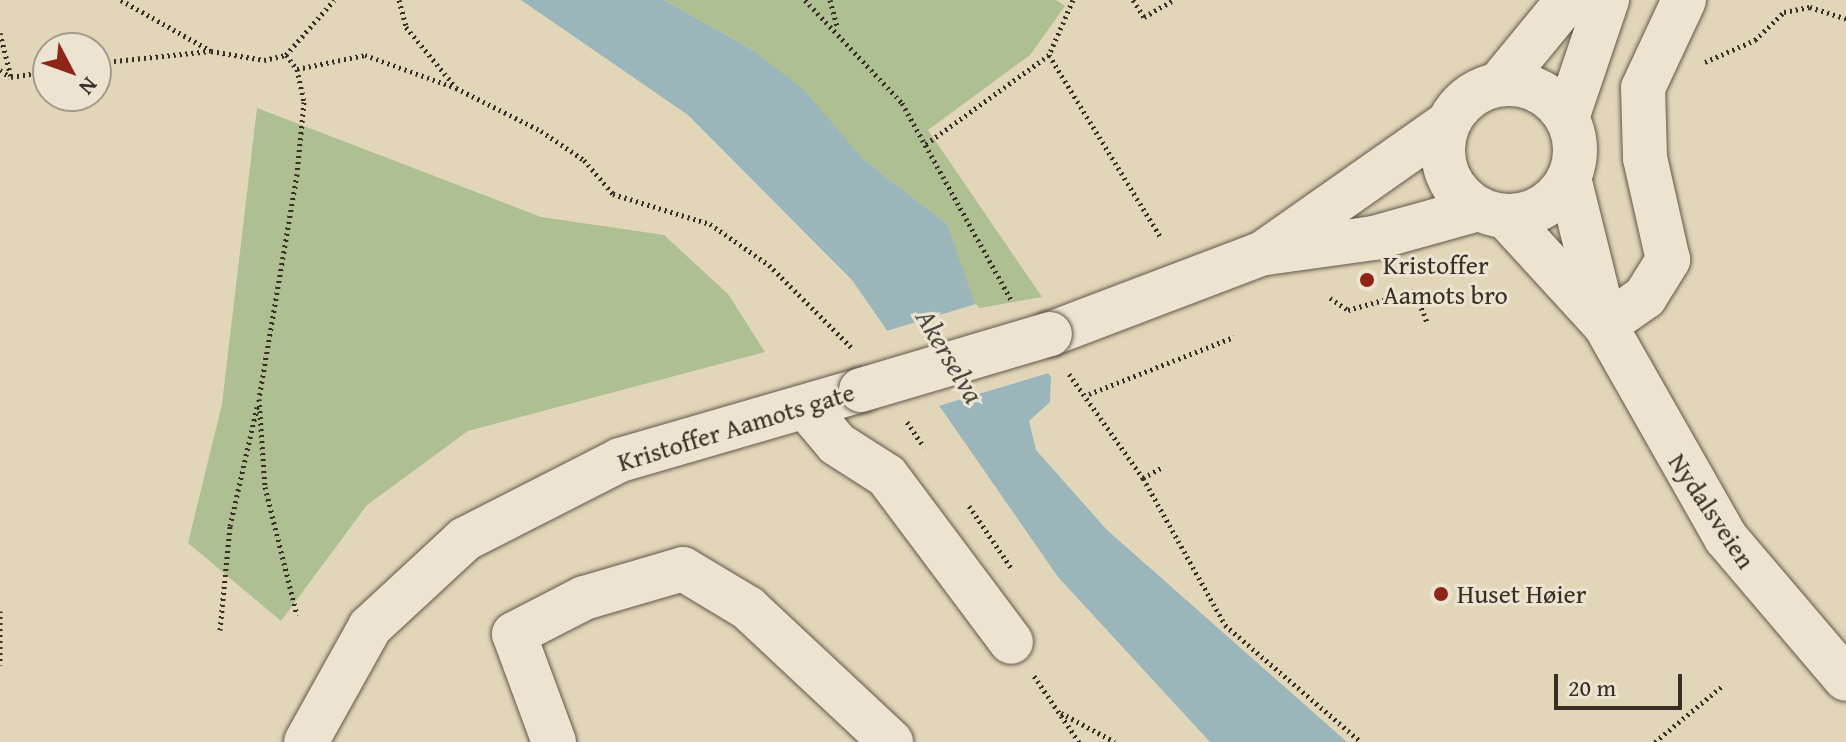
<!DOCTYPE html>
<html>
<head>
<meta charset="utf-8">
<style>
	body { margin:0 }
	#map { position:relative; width:1846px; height:742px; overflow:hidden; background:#e2d6b8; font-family:"Gentium Book Plus",serif }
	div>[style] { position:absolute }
	.green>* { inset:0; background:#aebf92 }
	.water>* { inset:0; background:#9bb6bb }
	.pier>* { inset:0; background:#e2d6b8 }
	.path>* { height:5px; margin-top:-2.5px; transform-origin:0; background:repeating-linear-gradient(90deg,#382e25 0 2px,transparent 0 6px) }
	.roads { filter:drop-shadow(0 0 2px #62584a) drop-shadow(0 0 2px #62584a) }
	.minor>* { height:44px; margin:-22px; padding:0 22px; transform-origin:22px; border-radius:22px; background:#ece4d1 }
	.minor>.ring { margin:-22px; padding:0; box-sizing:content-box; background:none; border:44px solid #ece4d1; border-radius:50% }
	.bridges { filter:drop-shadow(0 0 2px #62584a) drop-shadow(0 0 2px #62584a) }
	.minor-bridge>* { height:44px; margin:-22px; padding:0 22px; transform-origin:22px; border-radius:22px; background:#ece4d1 }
	.dots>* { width:22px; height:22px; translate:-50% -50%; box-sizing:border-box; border:4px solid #ece4d1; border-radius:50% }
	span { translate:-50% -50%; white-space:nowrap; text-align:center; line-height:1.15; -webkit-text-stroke:6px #ece4d1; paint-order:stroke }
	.poi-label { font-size:26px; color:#382e25 }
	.left { translate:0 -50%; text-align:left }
	.street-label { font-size:26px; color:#382e25 }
	.water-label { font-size:28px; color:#4c4943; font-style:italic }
	.north { position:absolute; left:32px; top:32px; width:80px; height:80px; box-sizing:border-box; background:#ece4d1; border:2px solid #a49b8c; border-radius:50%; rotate:131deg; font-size:22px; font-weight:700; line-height:32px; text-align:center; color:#382e25 }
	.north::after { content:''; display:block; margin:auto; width:28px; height:36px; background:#8f2418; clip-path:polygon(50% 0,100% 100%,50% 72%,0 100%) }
	.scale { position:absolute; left:1554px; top:674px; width:128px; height:36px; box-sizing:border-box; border:4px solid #382e25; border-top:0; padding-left:10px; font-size:24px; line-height:28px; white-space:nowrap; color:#382e25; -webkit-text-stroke:6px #ece4d1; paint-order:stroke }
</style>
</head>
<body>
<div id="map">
	<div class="green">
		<i style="clip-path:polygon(664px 0,1056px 0,1065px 6px,1030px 55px,928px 130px,1042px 297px,974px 309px,947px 224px,863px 159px,751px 49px)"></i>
		<i style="clip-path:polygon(257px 108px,541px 217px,664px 235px,728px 294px,765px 352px,468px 431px,367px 505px,281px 621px,188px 543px,222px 404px)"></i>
	</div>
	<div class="water">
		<i style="clip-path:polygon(521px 0,664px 0,751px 49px,803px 89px,863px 159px,947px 224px,982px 324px,1051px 376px,1050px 402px,1029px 421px,1036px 450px,1107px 530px,1347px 742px,1210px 742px,1058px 577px,852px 280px,688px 115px)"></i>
	</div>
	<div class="pier">
		<i style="clip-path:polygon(976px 304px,1010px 348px,1052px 372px,935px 407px,883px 332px)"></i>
	</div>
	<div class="path">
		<i style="left:121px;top:0;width:103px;rotate:29.5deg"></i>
		<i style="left:211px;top:51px;width:54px;rotate:9.6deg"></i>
		<i style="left:264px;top:60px;width:23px;rotate:-13deg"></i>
		<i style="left:286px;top:55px;width:73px;rotate:-48.9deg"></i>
		<i style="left:399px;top:0;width:28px;rotate:75deg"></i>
		<i style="left:406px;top:27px;width:75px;rotate:50.4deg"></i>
		<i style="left:805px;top:0;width:141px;rotate:46.7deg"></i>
		<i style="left:902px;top:103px;width:225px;rotate:61deg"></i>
		<i style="left:830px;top:0;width:30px;rotate:75deg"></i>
		<i style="left:1073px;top:0;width:60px;rotate:113.6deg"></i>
		<i style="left:1049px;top:55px;width:212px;rotate:58.5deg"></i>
		<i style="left:1133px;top:0;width:20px;rotate:57deg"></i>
		<i style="left:1144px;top:17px;width:34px;rotate:-30deg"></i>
		<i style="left:0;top:33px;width:45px;rotate:76deg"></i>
		<i style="left:11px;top:77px;width:37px;rotate:-9deg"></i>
		<i style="left:286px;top:55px;width:18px;rotate:52deg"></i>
		<i style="left:297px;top:69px;width:69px;rotate:-11.6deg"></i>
		<i style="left:365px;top:55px;width:97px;rotate:19.9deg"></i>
		<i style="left:456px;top:88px;width:95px;rotate:26.8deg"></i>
		<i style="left:541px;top:131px;width:52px;rotate:34deg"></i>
		<i style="left:584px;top:160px;width:45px;rotate:49.5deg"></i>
		<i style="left:613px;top:194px;width:102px;rotate:17.2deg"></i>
		<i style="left:710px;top:224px;width:72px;rotate:34.8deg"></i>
		<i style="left:769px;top:265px;width:116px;rotate:45deg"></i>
		<i style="left:1705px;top:62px;width:55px;rotate:-23.7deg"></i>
		<i style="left:1755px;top:40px;width:40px;rotate:-44deg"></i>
		<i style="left:1784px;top:12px;width:26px;rotate:-11deg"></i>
		<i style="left:1810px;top:7px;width:38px;rotate:18deg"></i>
		<i style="left:96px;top:63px;width:115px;rotate:-6deg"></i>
		<i style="left:297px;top:69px;width:34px;rotate:78deg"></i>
		<i style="left:304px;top:102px;width:72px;rotate:95.6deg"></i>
		<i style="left:297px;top:174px;width:228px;rotate:99.6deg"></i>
		<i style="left:259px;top:399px;width:88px;rotate:86.1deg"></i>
		<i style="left:265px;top:487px;width:132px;rotate:76deg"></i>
		<i style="left:0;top:70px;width:12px;rotate:35deg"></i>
		<i style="left:926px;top:144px;width:152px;rotate:-35.9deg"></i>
		<i style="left:1330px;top:298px;width:22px;rotate:34deg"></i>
		<i style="left:1348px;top:310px;width:70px;rotate:-15.8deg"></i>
		<i style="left:1415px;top:291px;width:33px;rotate:69deg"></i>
		<i style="left:1069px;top:374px;width:128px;rotate:54.6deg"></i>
		<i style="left:1143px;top:478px;width:168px;rotate:60.8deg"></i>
		<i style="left:1225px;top:625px;width:179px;rotate:40.7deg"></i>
		<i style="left:1089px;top:394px;width:156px;rotate:-21.5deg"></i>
		<i style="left:907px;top:422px;width:30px;rotate:56deg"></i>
		<i style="left:1143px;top:478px;width:21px;rotate:-29deg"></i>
		<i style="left:969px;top:506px;width:76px;rotate:55.7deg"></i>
		<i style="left:0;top:611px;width:54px;rotate:90deg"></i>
		<i style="left:220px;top:630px;width:104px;rotate:-84.5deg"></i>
		<i style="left:230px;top:526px;width:122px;rotate:-77.2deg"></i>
		<i style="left:1034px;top:676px;width:80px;rotate:55.7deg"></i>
		<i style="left:1061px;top:713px;width:61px;rotate:28.2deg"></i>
		<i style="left:1655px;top:742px;width:86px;rotate:-39.8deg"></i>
	</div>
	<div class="roads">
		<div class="minor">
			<i class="ring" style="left:1443px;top:84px;width:88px;height:88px"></i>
			<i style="left:1499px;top:84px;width:109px;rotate:-50.6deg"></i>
			<i style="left:1567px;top:118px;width:125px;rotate:-71.3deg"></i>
			<i style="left:1569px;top:178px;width:149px;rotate:76.1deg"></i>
			<i style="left:1506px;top:217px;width:147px;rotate:47.5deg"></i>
			<i style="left:1605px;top:325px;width:245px;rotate:60.4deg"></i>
			<i style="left:1726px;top:538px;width:185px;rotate:49.6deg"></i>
			<i style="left:1266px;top:253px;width:109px;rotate:-7.9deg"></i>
			<i style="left:1374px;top:238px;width:108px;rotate:-15.6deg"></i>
			<i style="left:1605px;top:325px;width:49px;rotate:-35deg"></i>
			<i style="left:1645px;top:297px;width:44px;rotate:-58.1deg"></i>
			<i style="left:1668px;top:260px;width:105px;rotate:-102.7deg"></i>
			<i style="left:1645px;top:158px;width:70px;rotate:-91.6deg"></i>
			<i style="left:1643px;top:88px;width:97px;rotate:-65deg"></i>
			<i style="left:1050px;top:334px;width:228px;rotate:-20.8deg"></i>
			<i style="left:1263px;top:253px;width:226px;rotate:-35.1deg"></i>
			<i style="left:806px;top:407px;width:48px;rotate:50deg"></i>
			<i style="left:837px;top:444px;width:59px;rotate:32.6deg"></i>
			<i style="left:887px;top:476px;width:207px;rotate:53.2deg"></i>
			<i style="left:306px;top:742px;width:132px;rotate:-60.9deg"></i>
			<i style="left:370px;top:627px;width:129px;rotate:-42.8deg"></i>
			<i style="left:465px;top:539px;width:174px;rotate:-27deg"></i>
			<i style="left:620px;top:460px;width:251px;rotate:-16.2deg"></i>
			<i style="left:554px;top:742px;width:115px;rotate:-110.3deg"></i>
			<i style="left:514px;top:634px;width:79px;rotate:-27.2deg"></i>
			<i style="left:584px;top:598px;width:103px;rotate:-16.3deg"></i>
			<i style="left:683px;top:569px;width:76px;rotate:31deg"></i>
			<i style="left:748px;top:608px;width:196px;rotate:43.1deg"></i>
		</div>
	</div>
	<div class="bridges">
		<div class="minor-bridge">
			<i style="left:861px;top:390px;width:197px;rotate:-16.5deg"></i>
		</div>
	</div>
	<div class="dots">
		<i style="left:1367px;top:280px;background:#8f2418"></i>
		<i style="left:1441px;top:594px;background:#8f2418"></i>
	</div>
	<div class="poi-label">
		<span class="left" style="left:1383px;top:280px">Kristoffer<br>Aamots bro</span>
		<span class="left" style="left:1457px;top:594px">Huset Høier</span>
	</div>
	<div class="street-label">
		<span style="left:736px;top:427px;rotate:-17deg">Kristoffer Aamots gate</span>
		<span style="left:1712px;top:511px;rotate:56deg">Nydalsveien</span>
	</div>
	<div class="water-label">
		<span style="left:950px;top:356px;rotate:59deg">Akerselva</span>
	</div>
	<div class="north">N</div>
	<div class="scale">20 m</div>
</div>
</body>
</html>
